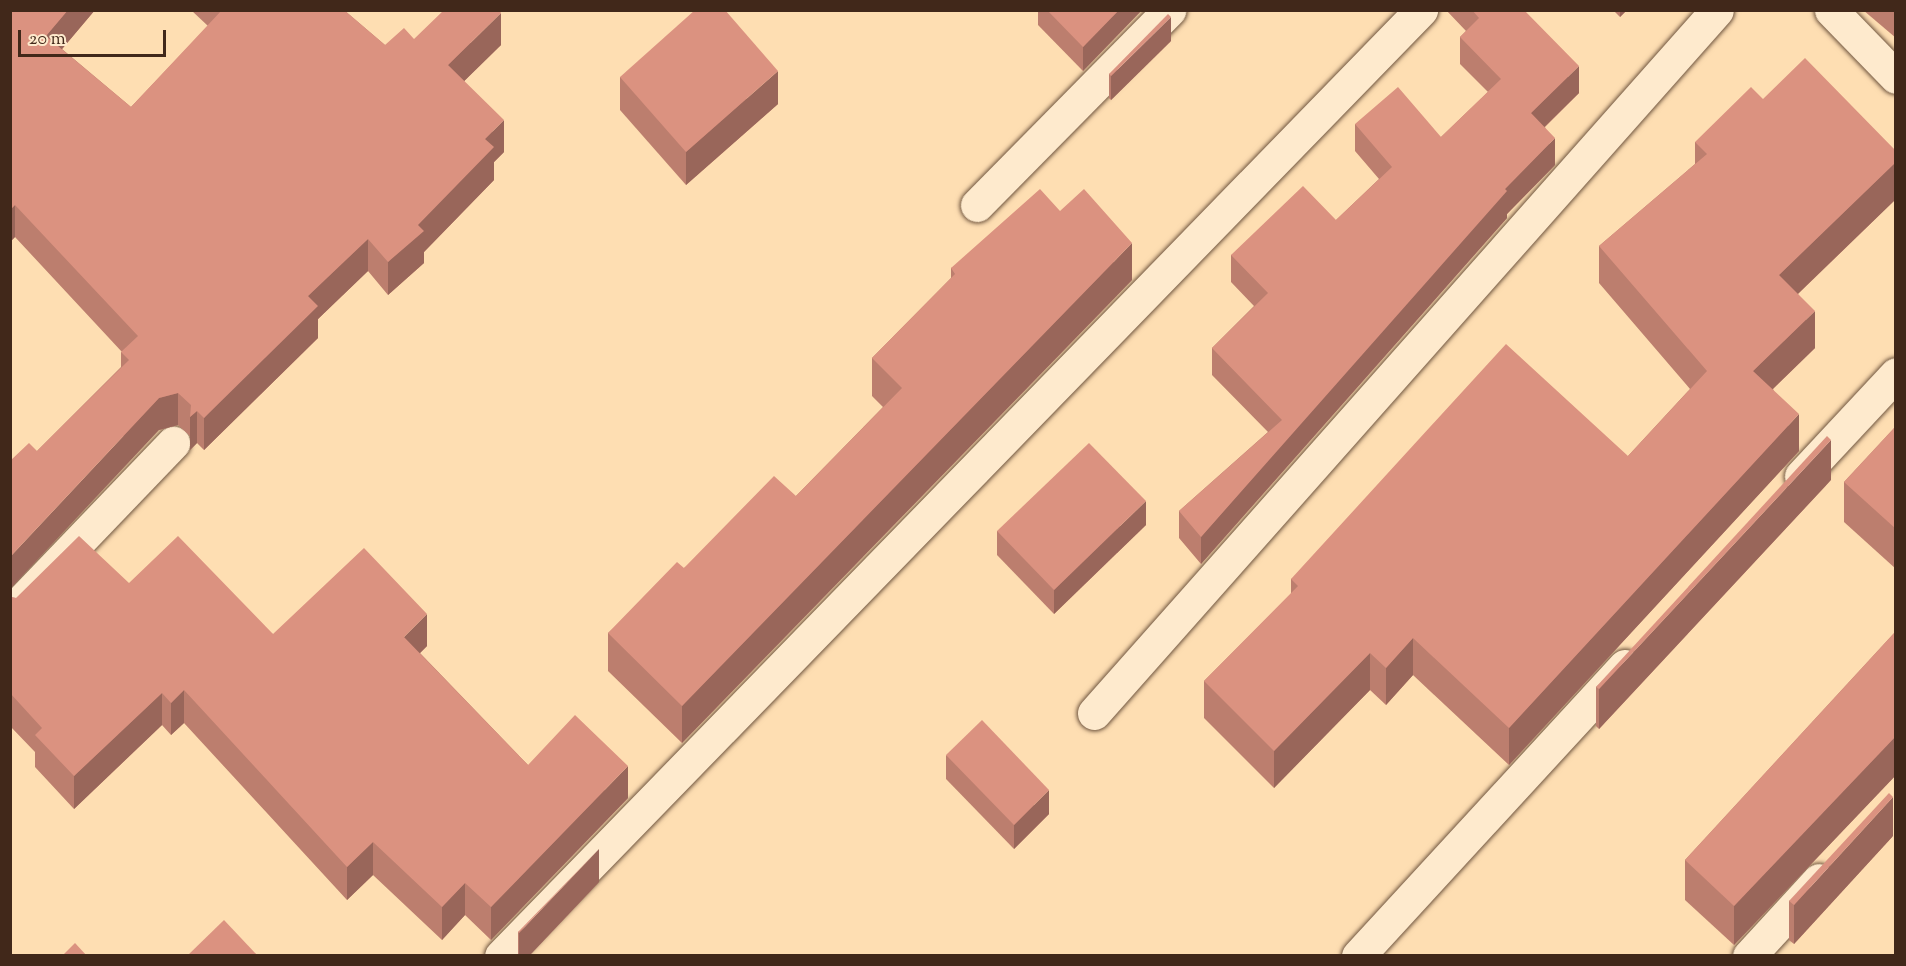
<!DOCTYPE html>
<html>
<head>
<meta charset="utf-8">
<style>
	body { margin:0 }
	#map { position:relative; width:1906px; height:966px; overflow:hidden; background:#fedeb2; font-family:"Sorts Mill Goudy",serif }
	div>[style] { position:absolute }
	.roads { filter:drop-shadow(0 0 2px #705640) drop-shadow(0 0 2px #705640) }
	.street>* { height:33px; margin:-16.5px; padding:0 16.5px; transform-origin:16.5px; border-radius:16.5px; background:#feeacd }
	.wall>* { inset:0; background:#bc7e6e }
	.shaded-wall>* { inset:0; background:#99665a }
	.building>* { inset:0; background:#db9280 }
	span { translate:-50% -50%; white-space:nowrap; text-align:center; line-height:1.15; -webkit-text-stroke:6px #feeacd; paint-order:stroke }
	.frame { position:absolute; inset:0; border:12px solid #41281a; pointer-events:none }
	.scale { position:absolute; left:18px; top:30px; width:148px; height:27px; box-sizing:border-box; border:3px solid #41281a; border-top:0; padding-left:8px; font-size:18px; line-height:21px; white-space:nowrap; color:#41281a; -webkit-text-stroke:4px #feeacd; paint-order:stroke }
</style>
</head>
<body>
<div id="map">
	<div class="roads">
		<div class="street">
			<i style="left:1831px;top:10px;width:93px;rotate:45.9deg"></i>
			<i style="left:977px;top:205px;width:274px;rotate:-45.4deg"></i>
			<i style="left:1801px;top:476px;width:139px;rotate:-47deg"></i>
			<i style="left:10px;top:613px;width:236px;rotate:-46.2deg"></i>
			<i style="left:1094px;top:713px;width:939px;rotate:-48.45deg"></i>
			<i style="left:501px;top:956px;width:1320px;rotate:-45.8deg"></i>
			<i style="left:1358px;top:956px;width:394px;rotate:-47.4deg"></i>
			<i style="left:1749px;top:956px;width:103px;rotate:-47.4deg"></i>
		</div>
	</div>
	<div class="wall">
		<i style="clip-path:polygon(10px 10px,95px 10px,62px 49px,131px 107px,208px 26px,191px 10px,344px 10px,385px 45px,414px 39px,501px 45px,464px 81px,504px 152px,494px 162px,494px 180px,424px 252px,424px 263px,388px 295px,368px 271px,318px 319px,318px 338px,204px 450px,197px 443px,190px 450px,190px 436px,178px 425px,159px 430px,37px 451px,121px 367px,121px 352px,122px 352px,15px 237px,10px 242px)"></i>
		<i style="clip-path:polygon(1038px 10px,1141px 10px,1141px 11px,1083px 71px,1038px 25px)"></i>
		<i style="clip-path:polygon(1446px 10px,1524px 10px,1579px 93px,1545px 127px,1555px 165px,1507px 214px,1507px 218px,1201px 564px,1179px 538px,1179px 511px,1268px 432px,1212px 375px,1212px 348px,1254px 306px,1231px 282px,1231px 255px,1336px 220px,1379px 179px,1355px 151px,1355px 124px,1441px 137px,1488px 92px,1460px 64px,1460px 37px,1466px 31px)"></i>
		<i style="clip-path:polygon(1613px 10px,1627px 10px,1620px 17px)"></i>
		<i style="clip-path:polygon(1863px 10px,1896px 10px,1896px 38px)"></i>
		<i style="clip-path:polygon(1171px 41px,1111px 100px,1109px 98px,1109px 74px)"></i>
		<i style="clip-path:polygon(620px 77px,778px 104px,686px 185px,620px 110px)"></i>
		<i style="clip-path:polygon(1695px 142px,1896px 151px,1896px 199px,1798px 294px,1815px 348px,1773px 389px,1799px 451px,1509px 765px,1413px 675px,1386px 705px,1370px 690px,1274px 788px,1204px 718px,1204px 681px,1291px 594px,1291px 579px,1628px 456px,1690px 389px,1599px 283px,1599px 246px,1695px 164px)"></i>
		<i style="clip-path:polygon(1060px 211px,1132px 280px,682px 743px,608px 671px,608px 633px,684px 568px,796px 496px,883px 407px,872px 396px,872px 358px,951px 278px,951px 268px)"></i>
		<i style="clip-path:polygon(1896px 426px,1896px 569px,1844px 522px,1844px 482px)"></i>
		<i style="clip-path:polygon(1831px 480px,1599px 729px,1596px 726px,1596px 687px)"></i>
		<i style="clip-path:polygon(1146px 525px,1054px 614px,997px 555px,997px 531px)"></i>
		<i style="clip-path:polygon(129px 583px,273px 634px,427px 646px,420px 653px,528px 765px,628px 798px,491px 940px,465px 915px,442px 940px,373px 875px,347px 900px,184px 723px,171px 735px,162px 725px,74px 809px,35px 767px,35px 752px,10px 726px,10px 597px,16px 598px)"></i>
		<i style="clip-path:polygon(1896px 631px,1896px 775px,1734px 945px,1685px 900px,1685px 860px)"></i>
		<i style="clip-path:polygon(946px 755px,1049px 814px,1014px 849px,946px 779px)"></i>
		<i style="clip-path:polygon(1893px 836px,1794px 944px,1789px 940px,1789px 901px)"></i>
		<i style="clip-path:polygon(599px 882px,529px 956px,518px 956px,518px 932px)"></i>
	</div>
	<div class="shaded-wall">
		<i style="clip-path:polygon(68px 10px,95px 10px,46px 68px,46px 36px)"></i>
		<i style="clip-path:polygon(1119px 10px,1141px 11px,1083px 71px,1083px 47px)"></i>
		<i style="clip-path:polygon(1620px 10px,1627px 10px,1620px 17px)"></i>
		<i style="clip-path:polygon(501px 13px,501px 45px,448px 97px,448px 65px)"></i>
		<i style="clip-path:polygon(1171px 17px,1171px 41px,1111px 100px,1111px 76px)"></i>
		<i style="clip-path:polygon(1579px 66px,1579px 93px,1531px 140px,1531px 113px)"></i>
		<i style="clip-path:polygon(778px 71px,778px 104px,686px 185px,686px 152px)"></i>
		<i style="clip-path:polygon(504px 120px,504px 152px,494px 162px,494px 180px,424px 252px,424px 263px,388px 295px,388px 262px,485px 139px)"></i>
		<i style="clip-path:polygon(1555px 138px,1555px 165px,1507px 214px,1507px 218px,1201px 564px,1201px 537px,1505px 189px)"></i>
		<i style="clip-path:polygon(1896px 162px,1896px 199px,1779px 312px,1779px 275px)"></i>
		<i style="clip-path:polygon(15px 205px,15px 237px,10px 242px,10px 210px)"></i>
		<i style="clip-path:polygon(368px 239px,368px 271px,318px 319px,318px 338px,204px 450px,204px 418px,308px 296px)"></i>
		<i style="clip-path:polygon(1132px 243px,1132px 280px,682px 743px,682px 706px)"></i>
		<i style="clip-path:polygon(1815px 311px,1815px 348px,1753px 408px,1753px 371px)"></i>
		<i style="clip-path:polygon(178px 393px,178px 425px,159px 430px,10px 589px,10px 557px,159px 398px)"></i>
		<i style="clip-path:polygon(197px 411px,197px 443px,190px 450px,190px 417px)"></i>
		<i style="clip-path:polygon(1799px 414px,1799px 451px,1509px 765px,1509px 728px)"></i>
		<i style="clip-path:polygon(1831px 440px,1831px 480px,1599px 729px,1599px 689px)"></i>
		<i style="clip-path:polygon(1146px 501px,1146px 525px,1054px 614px,1054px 590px)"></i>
		<i style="clip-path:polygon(427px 614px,427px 646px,404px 669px,404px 637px)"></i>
		<i style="clip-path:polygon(1413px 638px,1413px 675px,1386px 705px,1386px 668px)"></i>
		<i style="clip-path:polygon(1370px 653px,1370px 690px,1274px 788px,1274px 751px)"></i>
		<i style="clip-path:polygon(184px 690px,184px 723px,171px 735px,171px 703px)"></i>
		<i style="clip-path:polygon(162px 693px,162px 725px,74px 809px,74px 776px)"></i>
		<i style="clip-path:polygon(1896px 736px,1896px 775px,1734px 945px,1734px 906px)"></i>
		<i style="clip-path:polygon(628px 766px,628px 798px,491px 940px,491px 907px)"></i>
		<i style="clip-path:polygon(1049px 790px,1049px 814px,1014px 849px,1014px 825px)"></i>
		<i style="clip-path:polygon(1893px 797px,1893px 836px,1794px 944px,1794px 905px)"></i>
		<i style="clip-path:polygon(373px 842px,373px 875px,347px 900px,347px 867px)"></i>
		<i style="clip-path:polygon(599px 849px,599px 882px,529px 956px,519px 956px,519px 933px)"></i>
		<i style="clip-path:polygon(465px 883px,465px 915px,442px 940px,442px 907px)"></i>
	</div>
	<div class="building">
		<i style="clip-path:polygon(10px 10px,68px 10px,46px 36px,131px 107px,222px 10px,344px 10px,385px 45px,404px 28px,414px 39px,444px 10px,499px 10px,501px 13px,448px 65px,504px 120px,485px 139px,494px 147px,418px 225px,424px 231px,388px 262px,368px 239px,308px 296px,318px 306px,204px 418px,197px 411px,190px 417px,191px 405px,178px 393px,159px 398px,10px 557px,10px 461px,29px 443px,37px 451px,129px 360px,121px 352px,138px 336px,15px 205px,10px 210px)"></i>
		<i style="clip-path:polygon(695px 10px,725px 10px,778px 71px,686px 152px,620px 77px)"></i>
		<i style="clip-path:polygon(1047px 10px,1119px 10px,1083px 47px)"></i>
		<i style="clip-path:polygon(1472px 10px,1524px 10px,1579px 66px,1531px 113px,1555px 138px,1505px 189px,1507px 191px,1201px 537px,1179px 511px,1282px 420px,1212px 348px,1268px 293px,1231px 255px,1303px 186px,1336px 220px,1392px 167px,1355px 124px,1398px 87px,1441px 137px,1501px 79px,1460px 37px,1479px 18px)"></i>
		<i style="clip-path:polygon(1168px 14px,1171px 17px,1111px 76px,1109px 74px)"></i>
		<i style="clip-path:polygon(1805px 58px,1896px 151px,1896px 162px,1779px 275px,1815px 311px,1753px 371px,1799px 414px,1509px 728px,1413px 638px,1386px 668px,1370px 653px,1274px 751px,1204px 681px,1298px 586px,1291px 579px,1506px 344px,1628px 456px,1707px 371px,1599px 246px,1707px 154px,1695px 142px,1751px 87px,1763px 99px)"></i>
		<i style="clip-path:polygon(1040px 189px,1060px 211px,1084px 189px,1132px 243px,682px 706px,608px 633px,677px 562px,684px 568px,774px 476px,796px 496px,902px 388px,872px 358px,955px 274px,951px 268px)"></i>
		<i style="clip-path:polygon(1896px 426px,1896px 529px,1844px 482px)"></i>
		<i style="clip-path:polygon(1827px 436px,1831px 440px,1599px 689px,1596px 687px)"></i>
		<i style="clip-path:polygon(1089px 443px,1146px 501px,1054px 590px,997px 531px)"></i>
		<i style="clip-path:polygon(79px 536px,129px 583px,178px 536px,273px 634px,364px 548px,427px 614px,404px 637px,528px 765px,575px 715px,628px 766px,491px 907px,465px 883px,442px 907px,373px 842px,347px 867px,184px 690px,171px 703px,162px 693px,74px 776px,35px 735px,42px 728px,10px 693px,10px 597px,16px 598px)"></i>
		<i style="clip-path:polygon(1896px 631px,1896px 736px,1734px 906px,1685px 860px)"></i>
		<i style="clip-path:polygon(982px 720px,1049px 790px,1014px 825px,946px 755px)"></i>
		<i style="clip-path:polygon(1889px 793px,1893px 797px,1794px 905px,1789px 901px)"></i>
		<i style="clip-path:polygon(599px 849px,519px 933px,518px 932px)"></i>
		<i style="clip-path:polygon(224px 920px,258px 956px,187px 956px)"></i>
		<i style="clip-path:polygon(75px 943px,87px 956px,62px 956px)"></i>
	</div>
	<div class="frame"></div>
	<div class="scale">20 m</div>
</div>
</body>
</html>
